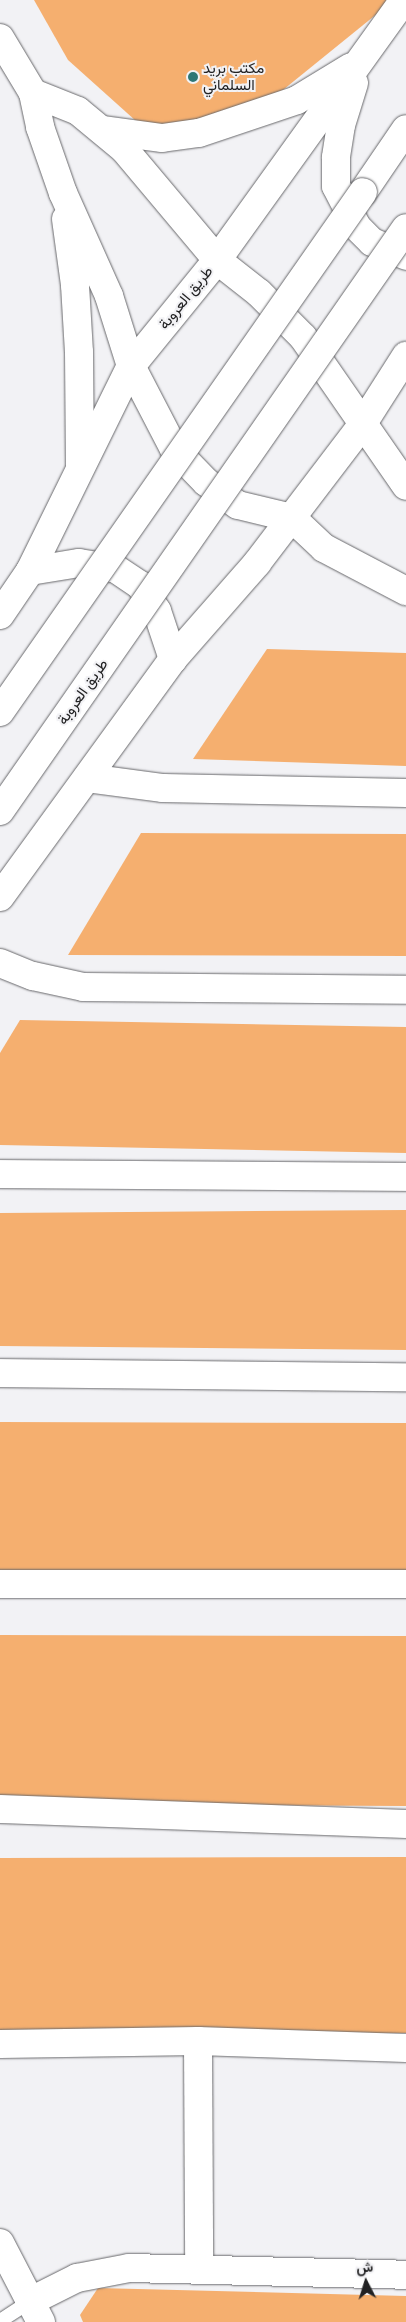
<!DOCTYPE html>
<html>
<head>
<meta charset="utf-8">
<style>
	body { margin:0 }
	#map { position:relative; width:406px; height:2322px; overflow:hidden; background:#f2f2f5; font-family:Cabin,Vazirmatn,sans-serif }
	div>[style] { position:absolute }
	.building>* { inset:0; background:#f5af6f }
	.roads { filter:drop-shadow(0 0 1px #68686b) drop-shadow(0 0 1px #68686b) }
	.service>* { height:14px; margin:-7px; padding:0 7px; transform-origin:7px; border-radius:7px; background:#fff }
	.minor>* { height:28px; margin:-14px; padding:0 14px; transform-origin:14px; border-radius:14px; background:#fff }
	.secondary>* { height:28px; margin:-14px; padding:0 14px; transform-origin:14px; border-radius:14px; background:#fff }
	.trunk>* { height:28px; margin:-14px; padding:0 14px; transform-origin:14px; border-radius:14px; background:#fff }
	.bridges { filter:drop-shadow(0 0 1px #68686b) drop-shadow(0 0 1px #68686b) }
	.trunk-bridge>* { height:28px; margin:-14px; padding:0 14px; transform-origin:14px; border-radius:14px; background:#fff }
	.dots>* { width:14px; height:14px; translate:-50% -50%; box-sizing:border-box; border:2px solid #f2f2f5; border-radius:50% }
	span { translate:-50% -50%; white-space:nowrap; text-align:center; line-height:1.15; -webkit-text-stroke:4px #f2f2f5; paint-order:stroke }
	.poi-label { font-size:15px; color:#222223 }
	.left { translate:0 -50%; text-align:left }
	.street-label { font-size:15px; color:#222223 }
	.north { position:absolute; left:341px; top:2257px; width:50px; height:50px; -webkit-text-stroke:4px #f2f2f5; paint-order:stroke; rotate:355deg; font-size:14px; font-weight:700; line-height:20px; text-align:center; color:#222223 }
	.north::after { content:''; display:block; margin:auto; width:18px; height:22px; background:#222223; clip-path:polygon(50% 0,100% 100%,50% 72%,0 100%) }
</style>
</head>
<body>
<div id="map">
	<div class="building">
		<i style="clip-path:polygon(34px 0,394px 0,278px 94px,238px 112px,165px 127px,136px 121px,68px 60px)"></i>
		<i style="clip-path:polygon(267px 649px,406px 653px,406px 766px,193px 759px)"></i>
		<i style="clip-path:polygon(141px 833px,406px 834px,406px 956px,68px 955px)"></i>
		<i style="clip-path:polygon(20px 1020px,406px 1027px,406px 1153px,0 1145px,0 1053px)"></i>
		<i style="clip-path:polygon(406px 1210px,406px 1350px,0 1346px,0 1213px)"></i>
		<i style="clip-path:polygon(0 1422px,406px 1423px,406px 1571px,0 1570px)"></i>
		<i style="clip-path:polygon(0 1635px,406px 1636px,406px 1806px,0 1804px)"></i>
		<i style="clip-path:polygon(406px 1857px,406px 2033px,0 2037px,0 1858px)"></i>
		<i style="clip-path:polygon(98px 2288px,406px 2296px,406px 2322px,83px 2322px,80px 2315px)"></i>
	</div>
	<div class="roads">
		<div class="service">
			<i style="left:0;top:2321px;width:35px;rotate:-33deg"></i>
		</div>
		<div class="minor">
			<i style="left:87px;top:778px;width:77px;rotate:7.5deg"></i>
			<i style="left:163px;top:788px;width:243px;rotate:1.2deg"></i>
			<i style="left:0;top:963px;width:35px;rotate:22deg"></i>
			<i style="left:33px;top:976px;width:51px;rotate:12.4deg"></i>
			<i style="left:83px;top:987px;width:323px;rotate:0.5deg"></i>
			<i style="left:0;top:1174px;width:406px;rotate:0.4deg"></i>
			<i style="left:0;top:1373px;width:406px;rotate:0.6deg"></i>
			<i style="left:0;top:1584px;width:406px"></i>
			<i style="left:0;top:1809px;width:406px;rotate:2.1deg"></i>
			<i style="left:198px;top:2041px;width:228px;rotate:89.7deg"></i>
			<i style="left:0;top:2044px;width:198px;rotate:-0.9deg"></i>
			<i style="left:198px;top:2041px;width:208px;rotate:1.9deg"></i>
			<i style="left:0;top:2243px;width:89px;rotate:62.6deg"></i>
			<i style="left:29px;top:2302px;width:54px;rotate:-26.6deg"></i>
			<i style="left:77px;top:2278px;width:53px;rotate:-10.9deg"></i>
			<i style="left:129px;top:2268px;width:277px;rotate:1.4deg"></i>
		</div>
		<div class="secondary">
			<i style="left:0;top:38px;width:64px;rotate:59deg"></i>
			<i style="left:33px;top:93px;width:35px;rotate:78deg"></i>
			<i style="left:40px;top:127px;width:70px;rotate:70.8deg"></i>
			<i style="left:63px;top:193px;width:113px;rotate:65.9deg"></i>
			<i style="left:109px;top:296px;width:73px;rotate:72.6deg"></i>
			<i style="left:131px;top:366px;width:93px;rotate:62.6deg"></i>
			<i style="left:174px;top:449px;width:46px;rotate:45.9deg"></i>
			<i style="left:206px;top:482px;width:39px;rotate:36deg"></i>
			<i style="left:238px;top:505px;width:56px;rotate:13.5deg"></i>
			<i style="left:292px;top:518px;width:44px;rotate:43.2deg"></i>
			<i style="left:324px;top:548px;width:93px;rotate:27.7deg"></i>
			<i style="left:354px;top:83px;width:44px;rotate:107.2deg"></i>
			<i style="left:341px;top:125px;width:33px;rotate:99deg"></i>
			<i style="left:336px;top:158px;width:28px;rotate:90deg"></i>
			<i style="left:336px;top:186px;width:46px;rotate:62.9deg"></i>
			<i style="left:357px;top:227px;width:21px;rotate:45deg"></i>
			<i style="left:372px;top:242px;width:37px;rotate:22deg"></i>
			<i style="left:33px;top:93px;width:48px;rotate:21.8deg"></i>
			<i style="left:78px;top:111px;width:60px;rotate:39.6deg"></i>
			<i style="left:124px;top:149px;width:145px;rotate:50deg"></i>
			<i style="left:217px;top:260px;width:53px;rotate:38.2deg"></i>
			<i style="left:259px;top:293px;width:62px;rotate:45deg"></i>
			<i style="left:303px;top:337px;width:181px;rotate:55.3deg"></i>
			<i style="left:102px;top:130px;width:61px;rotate:7.6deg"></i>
			<i style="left:162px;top:138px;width:37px;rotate:-8deg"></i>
			<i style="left:199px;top:133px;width:103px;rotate:-18.6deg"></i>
			<i style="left:297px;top:100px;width:63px;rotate:-31.4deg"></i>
			<i style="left:66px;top:219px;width:67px;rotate:82.2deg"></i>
			<i style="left:75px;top:285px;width:67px;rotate:86.6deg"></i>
			<i style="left:79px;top:352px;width:114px;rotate:89.5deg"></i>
			<i style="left:30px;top:571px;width:50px;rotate:-9.3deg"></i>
			<i style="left:79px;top:563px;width:37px;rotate:9deg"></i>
			<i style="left:116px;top:569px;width:29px;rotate:34deg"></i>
			<i style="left:140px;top:585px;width:31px;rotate:57deg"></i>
			<i style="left:157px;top:611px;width:51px;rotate:71.6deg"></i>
			<i style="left:0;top:615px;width:53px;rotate:-55.7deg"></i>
			<i style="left:30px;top:571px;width:229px;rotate:-63.8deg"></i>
			<i style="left:131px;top:366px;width:136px;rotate:-50.9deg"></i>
			<i style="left:217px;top:260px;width:320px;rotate:-54.3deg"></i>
			<i style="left:0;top:897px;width:294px;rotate:-54deg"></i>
			<i style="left:173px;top:659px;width:128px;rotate:-48.8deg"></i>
			<i style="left:257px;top:563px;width:173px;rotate:-52.7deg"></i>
			<i style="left:362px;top:425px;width:82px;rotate:-57.5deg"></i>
		</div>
		<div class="trunk">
			<i style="left:363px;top:192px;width:76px;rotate:-55.7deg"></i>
		</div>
	</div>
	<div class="bridges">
		<div class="trunk-bridge">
			<i style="left:0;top:712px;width:634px;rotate:-55.08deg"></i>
			<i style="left:0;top:811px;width:710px;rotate:-55.15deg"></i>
		</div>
	</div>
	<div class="dots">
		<i style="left:193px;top:77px;background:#2e7776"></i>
	</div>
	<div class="poi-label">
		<span class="left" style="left:203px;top:77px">مكتب بريد<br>السلماني</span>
	</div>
	<div class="street-label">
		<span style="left:186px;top:298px;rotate:-51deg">طريق العروبة</span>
		<span style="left:83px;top:692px;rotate:-55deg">طريق العروبة</span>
	</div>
	<div class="north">ش</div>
</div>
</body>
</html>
